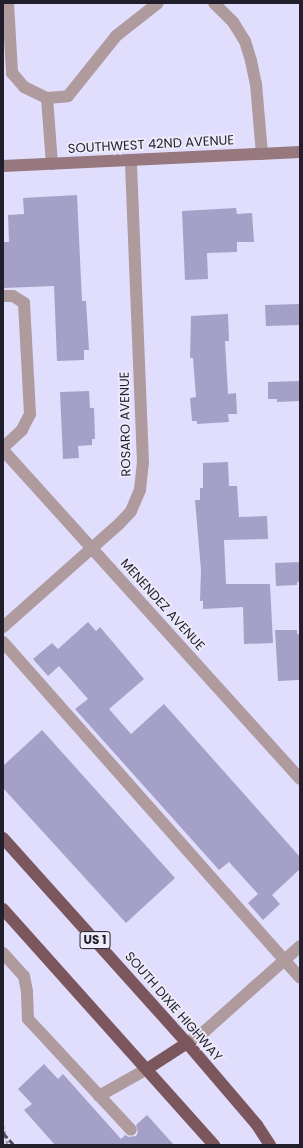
<!DOCTYPE html>
<html>
<head>
<meta charset="utf-8">
<style>
	body { margin:0 }
	#map { position:relative; width:303px; height:1148px; overflow:hidden; background:#e0ddfd; font-family:Poppins,sans-serif }
	div>[style] { position:absolute }
	.building>* { inset:0; background:#a5a0c7 }
	.path>* { height:2.5px; margin-top:-1.25px; transform-origin:0; background:repeating-linear-gradient(90deg,#9f9db6 0 3px,transparent 0 5px) }
	.service>* { height:12px; margin:-6px; padding:0 6px; transform-origin:6px; border-radius:6px; background:#af9a9e }
	.minor>* { height:12px; margin:-6px; padding:0 6px; transform-origin:6px; border-radius:6px; background:#af9a9e }
	.secondary>* { height:12px; margin:-6px; padding:0 6px; transform-origin:6px; border-radius:6px; background:#96787e }
	.trunk>* { height:12px; margin:-6px; padding:0 6px; transform-origin:6px; border-radius:6px; background:#7c565d }
	.rail>* { height:3px; margin-top:-1.5px; transform-origin:0; background:repeating-linear-gradient(90deg,#4f4e5f 0 6px,transparent 0 9px) }
	span { translate:-50% -50%; white-space:nowrap; text-align:center; line-height:1.15; -webkit-text-stroke:3.5px #eeecfa; paint-order:stroke }
	.shield-label span { padding:1px 3px; background:#eeecfa; border:1px solid; border-radius:3px; -webkit-text-stroke-width:0 }
	.shield-label { font-size:12px; color:#201f2b; font-weight:700 }
	.street-label { font-size:13px; color:#201f2b }
	.frame { position:absolute; inset:0; border:4px solid #201f2b; pointer-events:none }
</style>
</head>
<body>
<div id="map">
	<div class="building">
		<i style="clip-path:polygon(77px 195px,82px 301px,86px 301px,89px 350px,84px 350px,84px 360px,57px 361px,54px 286px,3px 288px,3px 242px,9px 242px,8px 215px,24px 214px,23px 198px)"></i>
		<i style="clip-path:polygon(236px 208px,237px 214px,252px 213px,254px 242px,237px 242px,237px 252px,207px 253px,208px 279px,185px 280px,182px 211px)"></i>
		<i style="clip-path:polygon(300px 304px,300px 325px,266px 326px,265px 305px)"></i>
		<i style="clip-path:polygon(228px 314px,229px 341px,225px 341px,228px 394px,236px 393px,237px 414px,228px 414px,229px 422px,197px 424px,197px 421px,192px 421px,190px 398px,196px 397px,193px 358px,190px 358px,191px 316px)"></i>
		<i style="clip-path:polygon(300px 381px,300px 401px,277px 402px,277px 399px,268px 399px,268px 382px)"></i>
		<i style="clip-path:polygon(89px 391px,90px 408px,94px 408px,95px 439px,92px 439px,92px 445px,78px 446px,79px 458px,63px 459px,60px 392px)"></i>
		<i style="clip-path:polygon(228px 462px,229px 486px,237px 486px,239px 517px,267px 516px,268px 539px,224px 540px,226px 584px,270px 584px,273px 643px,244px 644px,243px 607px,203px 609px,203px 601px,200px 601px,201px 570px,195px 500px,200px 500px,200px 488px,203px 488px,203px 463px)"></i>
		<i style="clip-path:polygon(300px 562px,300px 582px,297px 582px,297px 585px,276px 586px,275px 563px)"></i>
		<i style="clip-path:polygon(88px 622px,96px 631px,100px 627px,144px 679px,109px 709px,131px 734px,164px 704px,300px 857px,300px 869px,272px 895px,280px 904px,263px 920px,248px 903px,258px 894px,229px 862px,219px 870px,75px 709px,88px 699px,59px 666px,48px 676px,33px 659px,52px 643px,58px 649px)"></i>
		<i style="clip-path:polygon(275px 630px,297px 630px,297px 634px,300px 634px,300px 680px,278px 681px)"></i>
		<i style="clip-path:polygon(42px 730px,175px 878px,126px 923px,3px 788px,3px 766px)"></i>
		<i style="clip-path:polygon(44px 1064px,58px 1079px,63px 1074px,121px 1139px,125px 1135px,129px 1137px,136px 1136px,138px 1132px,136px 1125px,147px 1115px,174px 1145px,55px 1145px,24px 1110px,32px 1104px,18px 1089px)"></i>
	</div>
	<div class="path">
		<i style="left:3px;top:1126px;width:20px;rotate:75deg"></i>
	</div>
	<div class="service">
		<i style="left:8px;top:3px;width:70px;rotate:86.7deg"></i>
		<i style="left:12px;top:73px;width:18px;rotate:49deg"></i>
		<i style="left:24px;top:87px;width:25px;rotate:26deg"></i>
		<i style="left:47px;top:98px;width:66px;rotate:85.7deg"></i>
		<i style="left:214px;top:3px;width:27px;rotate:45deg"></i>
		<i style="left:233px;top:22px;width:22px;rotate:58deg"></i>
		<i style="left:245px;top:41px;width:21px;rotate:73deg"></i>
		<i style="left:251px;top:61px;width:24px;rotate:78deg"></i>
		<i style="left:256px;top:84px;width:70px;rotate:85.1deg"></i>
		<i style="left:47px;top:98px;width:21px;rotate:-5deg"></i>
		<i style="left:68px;top:96px;width:77px;rotate:-51.3deg"></i>
		<i style="left:116px;top:36px;width:53px;rotate:-38.2deg"></i>
		<i style="left:3px;top:296px;width:10px"></i>
		<i style="left:13px;top:296px;width:13px;rotate:32deg"></i>
		<i style="left:24px;top:303px;width:111px;rotate:86.9deg"></i>
		<i style="left:30px;top:414px;width:18px;rotate:117deg"></i>
		<i style="left:22px;top:430px;width:26px;rotate:137deg"></i>
		<i style="left:3px;top:642px;width:448px;rotate:48.5deg"></i>
		<i style="left:3px;top:953px;width:31px;rotate:48deg"></i>
		<i style="left:24px;top:976px;width:16px;rotate:79deg"></i>
		<i style="left:27px;top:992px;width:27px;rotate:88deg"></i>
		<i style="left:28px;top:1019px;width:151px;rotate:47.1deg"></i>
		<i style="left:99px;top:1096px;width:55px;rotate:-29.4deg"></i>
	</div>
	<div class="minor">
		<i style="left:3px;top:450px;width:443px;rotate:47.9deg"></i>
		<i style="left:3px;top:627px;width:157px;rotate:-41.6deg"></i>
		<i style="left:120px;top:523px;width:16px;rotate:-47deg"></i>
		<i style="left:131px;top:511px;width:23px;rotate:-67deg"></i>
		<i style="left:140px;top:490px;width:27px;rotate:-84deg"></i>
		<i style="left:143px;top:463px;width:303px;rotate:-92.3deg"></i>
		<i style="left:187px;top:1043px;width:22px;rotate:-34deg"></i>
		<i style="left:205px;top:1031px;width:127px;rotate:-41.8deg"></i>
	</div>
	<div class="secondary">
		<i style="left:3px;top:166px;width:297px;rotate:-2.7deg"></i>
	</div>
	<div class="trunk">
		<i style="left:3px;top:838px;width:275px;rotate:48.1deg"></i>
		<i style="left:187px;top:1043px;width:108px;rotate:49.5deg"></i>
		<i style="left:257px;top:1125px;width:24px;rotate:57deg"></i>
		<i style="left:3px;top:909px;width:317px;rotate:48.2deg"></i>
		<i style="left:147px;top:1069px;width:48px;rotate:-33deg"></i>
	</div>
	<div class="rail">
		<i style="left:3px;top:1133px;width:16px;rotate:47deg"></i>
	</div>
	<div class="shield-label">
		<span style="left:95px;top:940px">US 1</span>
	</div>
	<div class="street-label">
		<span style="left:151px;top:145px;rotate:-3deg">SOUTHWEST 42ND AVENUE</span>
		<span style="left:126px;top:424px;rotate:-91deg">ROSARO AVENUE</span>
		<span style="left:162px;top:605px;rotate:48deg">MENENDEZ AVENUE</span>
		<span style="left:173px;top:1007px;rotate:49deg">SOUTH DIXIE HIGHWAY</span>
	</div>
	<div class="frame"></div>
</div>
</body>
</html>
